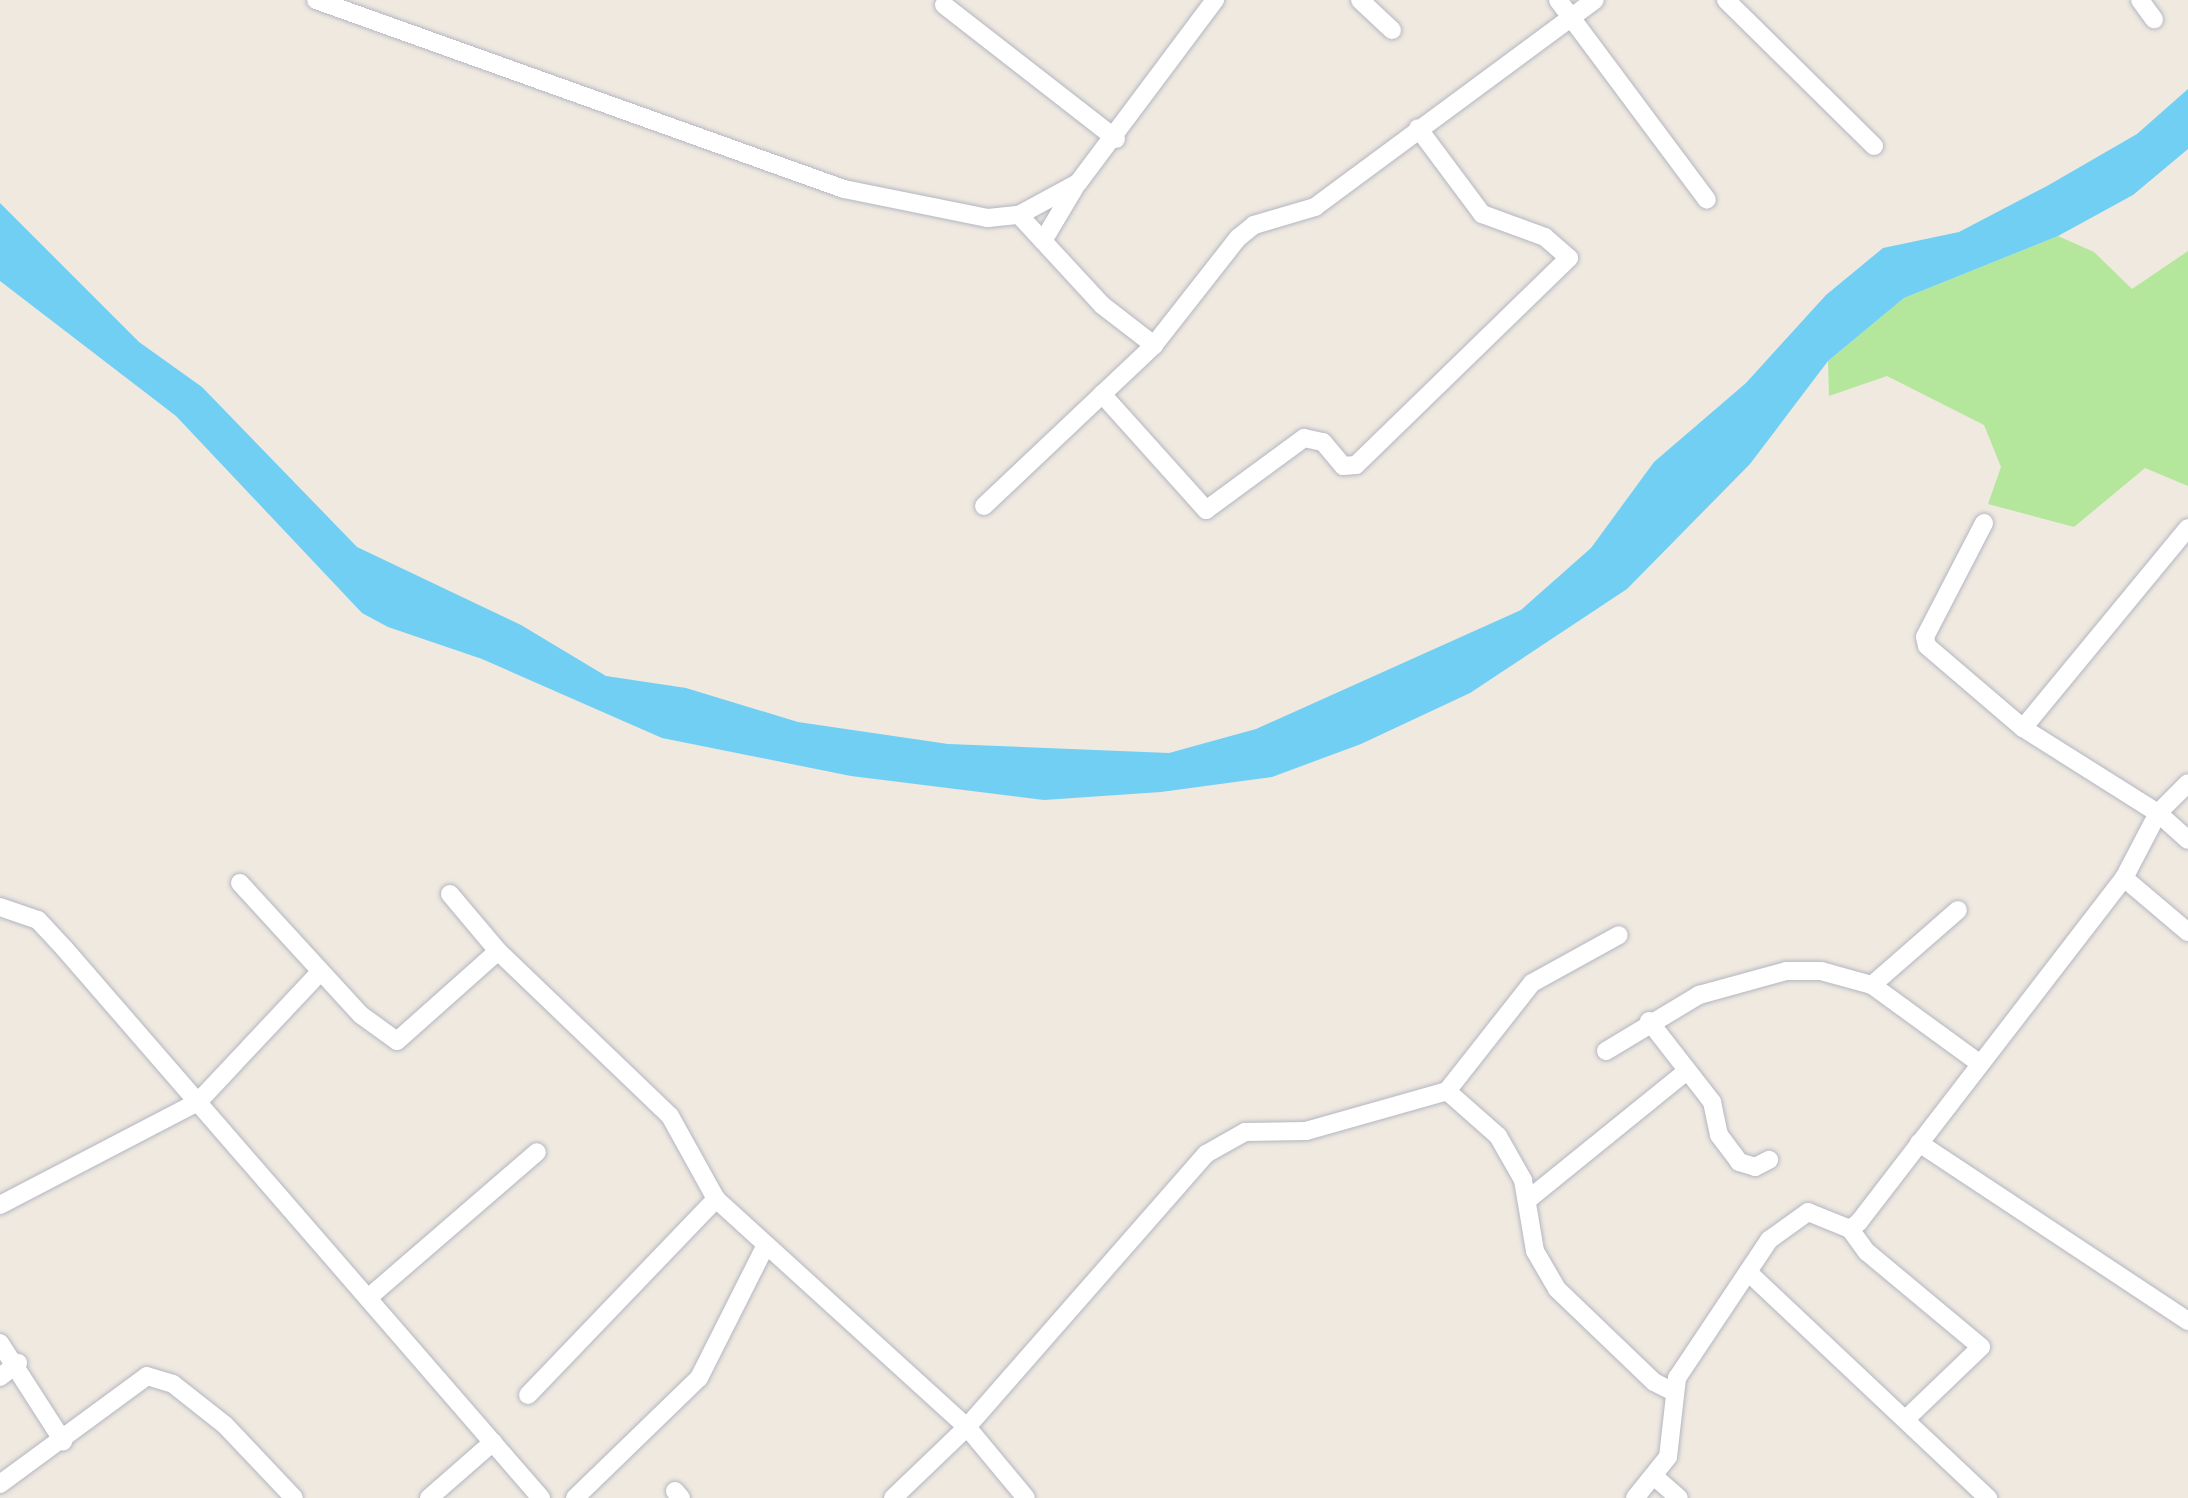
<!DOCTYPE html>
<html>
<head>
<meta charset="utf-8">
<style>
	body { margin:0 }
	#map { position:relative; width:2188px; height:1498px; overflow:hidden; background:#efe9e0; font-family:"Source Sans 3",sans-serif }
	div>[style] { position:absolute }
	.green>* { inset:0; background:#b4e79b }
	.water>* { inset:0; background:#71cff4 }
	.roads { filter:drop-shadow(0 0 2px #b4b6c1) drop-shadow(0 0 2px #b4b6c1) }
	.minor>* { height:18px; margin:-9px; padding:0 9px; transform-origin:9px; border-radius:9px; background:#fff }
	span { translate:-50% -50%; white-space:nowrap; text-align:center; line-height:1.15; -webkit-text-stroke:8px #fff; paint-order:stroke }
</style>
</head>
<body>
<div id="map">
	<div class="green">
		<i style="clip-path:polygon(2058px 236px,2094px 252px,2132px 289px,2188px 251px,2188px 486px,2145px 468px,2074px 527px,1988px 504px,2001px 467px,1984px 425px,1887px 376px,1829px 396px,1828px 361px,1904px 298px)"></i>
	</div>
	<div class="water">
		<i style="clip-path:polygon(2188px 89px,2188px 149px,2133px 195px,2058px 236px,1904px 298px,1828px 361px,1750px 464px,1627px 589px,1470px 693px,1361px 744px,1272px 777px,1161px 792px,1044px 800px,851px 776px,662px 738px,482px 659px,388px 627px,362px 613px,176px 416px,0 281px,0 203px,139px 342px,202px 387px,357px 547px,521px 625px,606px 676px,686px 688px,798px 722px,948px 744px,1169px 753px,1256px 729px,1521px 610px,1591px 548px,1654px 462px,1746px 383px,1826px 295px,1883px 248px,1959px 232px,2047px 186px,2137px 134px)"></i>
	</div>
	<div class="roads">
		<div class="minor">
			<i style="left:316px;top:0;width:561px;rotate:19.7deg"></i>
			<i style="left:844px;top:189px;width:147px;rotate:11.4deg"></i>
			<i style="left:988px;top:218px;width:31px;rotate:-6deg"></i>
			<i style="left:1019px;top:215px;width:67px;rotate:-28.5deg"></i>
			<i style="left:1078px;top:183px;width:229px;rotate:-53.2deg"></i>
			<i style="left:1360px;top:0;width:44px;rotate:43.2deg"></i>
			<i style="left:1558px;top:0;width:249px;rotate:53.3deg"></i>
			<i style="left:1726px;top:0;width:208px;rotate:44.6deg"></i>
			<i style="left:2140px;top:0;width:24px;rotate:54deg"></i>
			<i style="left:944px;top:5px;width:218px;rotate:37.9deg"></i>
			<i style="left:1019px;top:215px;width:122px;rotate:47.3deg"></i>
			<i style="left:1102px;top:305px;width:66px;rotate:37.6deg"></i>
			<i style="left:1043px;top:241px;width:63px;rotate:-59.3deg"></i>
			<i style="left:1102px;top:394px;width:156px;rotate:48.1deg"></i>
			<i style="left:1206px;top:510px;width:122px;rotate:-36.3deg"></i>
			<i style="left:1304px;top:438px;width:19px;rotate:12deg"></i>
			<i style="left:1323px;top:442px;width:31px;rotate:50deg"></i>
			<i style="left:1343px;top:466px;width:13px;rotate:-4deg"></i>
			<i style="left:1356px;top:465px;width:297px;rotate:-44.2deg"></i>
			<i style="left:1569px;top:258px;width:32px;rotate:-139deg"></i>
			<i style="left:1545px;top:237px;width:67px;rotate:-159.9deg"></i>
			<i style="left:1482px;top:214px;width:107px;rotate:-126.7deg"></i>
			<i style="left:984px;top:506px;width:234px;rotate:-43.4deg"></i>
			<i style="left:1154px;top:345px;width:136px;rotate:-51.9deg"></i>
			<i style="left:1238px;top:238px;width:21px;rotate:-39deg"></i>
			<i style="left:1254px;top:225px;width:64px;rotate:-16.4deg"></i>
			<i style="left:1315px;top:207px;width:348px;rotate:-36.5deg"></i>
			<i style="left:1984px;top:523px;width:128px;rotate:117.4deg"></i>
			<i style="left:1925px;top:637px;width:9px;rotate:77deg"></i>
			<i style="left:1927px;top:646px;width:126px;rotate:40.5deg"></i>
			<i style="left:2023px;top:728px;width:160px;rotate:32.2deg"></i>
			<i style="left:2158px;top:813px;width:40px;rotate:42deg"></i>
			<i style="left:2023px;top:728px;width:259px;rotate:-50.5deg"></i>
			<i style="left:2124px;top:878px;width:84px;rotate:40.2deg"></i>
			<i style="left:240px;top:883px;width:179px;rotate:47.5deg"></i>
			<i style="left:361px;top:1015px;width:44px;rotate:35.8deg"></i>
			<i style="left:397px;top:1041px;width:135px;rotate:-41.7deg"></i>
			<i style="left:450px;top:894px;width:75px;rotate:49.9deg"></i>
			<i style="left:498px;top:951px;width:238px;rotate:43.8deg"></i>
			<i style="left:670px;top:1116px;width:95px;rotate:61deg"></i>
			<i style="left:716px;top:1199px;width:339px;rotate:42.3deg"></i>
			<i style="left:967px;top:1427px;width:92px;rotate:50.3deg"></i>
			<i style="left:0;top:907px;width:40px;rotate:18.9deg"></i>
			<i style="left:38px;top:920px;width:38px;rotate:47deg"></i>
			<i style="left:64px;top:948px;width:728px;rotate:49.07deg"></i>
			<i style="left:1872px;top:985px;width:114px;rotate:-41.1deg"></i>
			<i style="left:1649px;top:1021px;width:103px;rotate:52.1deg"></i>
			<i style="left:1712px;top:1102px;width:34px;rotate:78deg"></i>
			<i style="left:1719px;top:1135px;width:34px;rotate:53deg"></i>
			<i style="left:1739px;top:1162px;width:17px;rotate:17deg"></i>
			<i style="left:1755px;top:1167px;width:16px;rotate:-27deg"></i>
			<i style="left:1606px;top:1051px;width:109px;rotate:-31.1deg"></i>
			<i style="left:1699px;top:995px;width:90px;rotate:-15.4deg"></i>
			<i style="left:1786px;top:971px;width:35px"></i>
			<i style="left:1821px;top:971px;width:53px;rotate:15.4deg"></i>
			<i style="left:1872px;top:985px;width:132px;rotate:36.1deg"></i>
			<i style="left:1447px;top:1091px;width:68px;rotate:41.4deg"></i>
			<i style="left:1498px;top:1136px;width:51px;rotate:60.4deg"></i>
			<i style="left:1523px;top:1180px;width:72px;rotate:80.4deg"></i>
			<i style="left:1535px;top:1251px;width:44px;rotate:59.9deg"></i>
			<i style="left:1557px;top:1289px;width:134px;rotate:43.8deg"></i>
			<i style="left:1654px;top:1382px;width:20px;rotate:27deg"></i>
			<i style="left:1919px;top:1143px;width:323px;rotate:33.5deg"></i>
			<i style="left:1530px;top:1198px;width:202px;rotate:-39deg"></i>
			<i style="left:0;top:1205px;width:223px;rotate:-27.5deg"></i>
			<i style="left:198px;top:1102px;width:178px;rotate:-46.8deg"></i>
			<i style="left:1850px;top:1229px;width:29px;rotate:54deg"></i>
			<i style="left:1867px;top:1252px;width:148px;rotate:39.8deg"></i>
			<i style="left:1981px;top:1347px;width:104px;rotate:136.2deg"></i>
			<i style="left:1748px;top:1272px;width:330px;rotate:43.3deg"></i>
			<i style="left:368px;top:1298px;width:223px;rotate:-40.8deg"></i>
			<i style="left:0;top:1343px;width:117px;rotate:57.3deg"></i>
			<i style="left:0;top:1377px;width:23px;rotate:-38deg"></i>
			<i style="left:528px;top:1395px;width:272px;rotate:-46.2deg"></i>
			<i style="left:1656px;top:1478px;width:30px;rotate:41deg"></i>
			<i style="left:0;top:1484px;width:182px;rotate:-36.3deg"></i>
			<i style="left:147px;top:1376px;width:27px;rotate:17deg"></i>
			<i style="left:173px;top:1384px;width:66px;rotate:38.3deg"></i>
			<i style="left:225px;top:1425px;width:100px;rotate:46.6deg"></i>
			<i style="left:675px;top:1491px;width:9px;rotate:49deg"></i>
			<i style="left:429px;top:1498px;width:85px;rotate:-41.2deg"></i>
			<i style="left:575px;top:1498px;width:173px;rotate:-44.1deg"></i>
			<i style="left:699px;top:1378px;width:149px;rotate:-63.3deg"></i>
			<i style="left:893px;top:1498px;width:103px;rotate:-43.8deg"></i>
			<i style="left:967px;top:1427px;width:363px;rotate:-48.8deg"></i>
			<i style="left:1206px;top:1154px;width:45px;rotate:-29.4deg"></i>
			<i style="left:1245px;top:1132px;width:61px;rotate:-0.9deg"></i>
			<i style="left:1306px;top:1131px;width:147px;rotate:-15.8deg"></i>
			<i style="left:1447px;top:1091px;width:137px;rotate:-51.8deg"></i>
			<i style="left:1532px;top:983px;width:99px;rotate:-28.9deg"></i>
			<i style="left:1635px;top:1498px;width:53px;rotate:-51.2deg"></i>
			<i style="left:1668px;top:1457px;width:80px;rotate:-83.5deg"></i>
			<i style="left:1677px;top:1378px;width:166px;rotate:-56.3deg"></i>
			<i style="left:1769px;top:1240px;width:48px;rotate:-35.7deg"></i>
			<i style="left:1808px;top:1212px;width:45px;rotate:22deg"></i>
			<i style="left:1850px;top:1229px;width:11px;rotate:-38deg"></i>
			<i style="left:1859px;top:1222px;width:434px;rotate:-52.4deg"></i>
			<i style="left:2124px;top:878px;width:73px;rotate:-62.4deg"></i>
			<i style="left:2158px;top:813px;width:42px;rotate:-45deg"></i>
		</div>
	</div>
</div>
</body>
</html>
